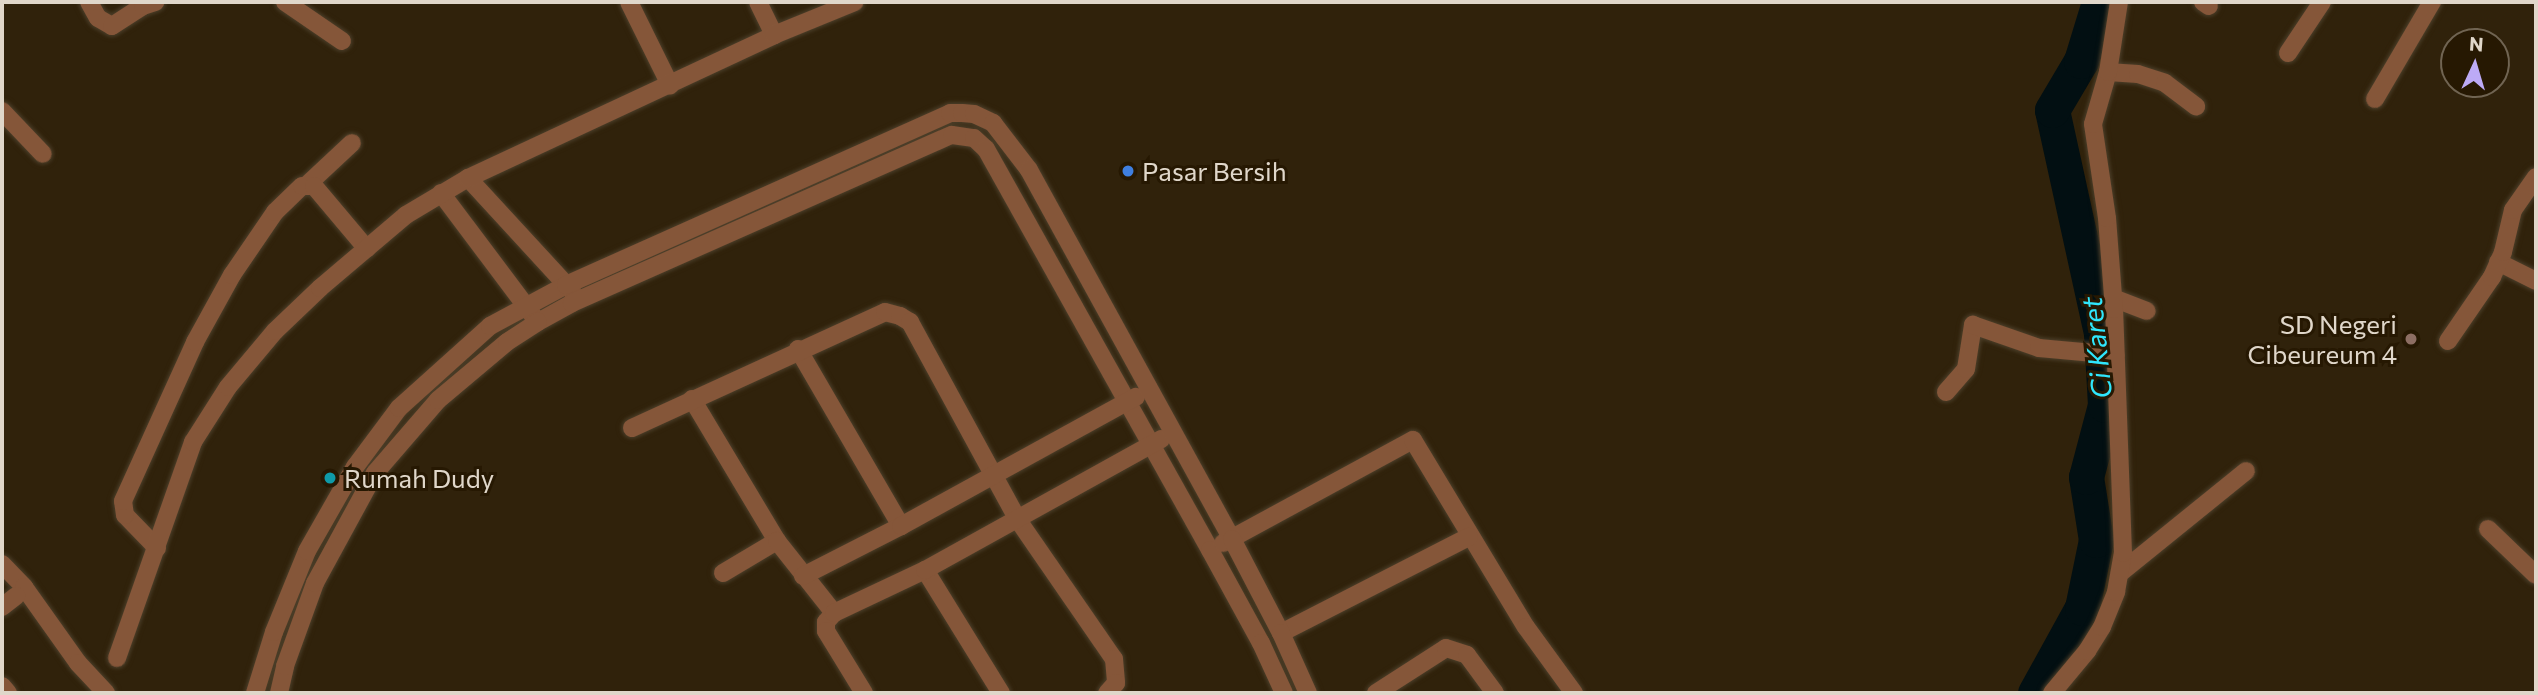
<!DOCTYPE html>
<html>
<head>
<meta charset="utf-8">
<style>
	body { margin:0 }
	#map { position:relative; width:2538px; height:695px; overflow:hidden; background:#30220b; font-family:Commissioner,sans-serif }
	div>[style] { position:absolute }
	.river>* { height:35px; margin:-17.5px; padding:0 17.5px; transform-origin:17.5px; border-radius:17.5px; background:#020f12 }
	.roads { filter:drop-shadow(0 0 2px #4c3f2a) drop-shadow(0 0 2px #4c3f2a) }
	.street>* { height:18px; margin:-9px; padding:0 9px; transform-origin:9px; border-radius:9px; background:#855639 }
	.dots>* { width:19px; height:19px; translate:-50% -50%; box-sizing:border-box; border:4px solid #261802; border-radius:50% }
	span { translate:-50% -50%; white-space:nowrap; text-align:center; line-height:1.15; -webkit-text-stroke:6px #261802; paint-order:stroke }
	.poi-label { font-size:26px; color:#e0d7ca }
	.left { translate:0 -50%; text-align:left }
	.right { translate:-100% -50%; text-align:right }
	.water-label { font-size:28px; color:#2fe6fc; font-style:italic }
	.frame { position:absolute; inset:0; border:4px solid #e0d7ca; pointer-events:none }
	.north { position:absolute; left:2440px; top:28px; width:70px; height:70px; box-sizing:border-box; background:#261802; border:2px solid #706452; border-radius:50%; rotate:4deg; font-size:19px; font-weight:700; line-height:28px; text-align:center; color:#e0d7ca }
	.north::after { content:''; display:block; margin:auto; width:24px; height:32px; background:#bcaaf6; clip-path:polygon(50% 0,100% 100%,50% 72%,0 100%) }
</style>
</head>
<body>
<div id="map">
	<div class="river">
		<i style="left:2035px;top:693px;width:97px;rotate:-61.1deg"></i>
		<i style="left:2082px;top:608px;width:69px;rotate:-78.4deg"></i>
		<i style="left:2096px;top:540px;width:64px;rotate:-99deg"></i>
		<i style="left:2086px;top:477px;width:74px;rotate:-75.2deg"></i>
		<i style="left:2105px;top:405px;width:72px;rotate:-93.2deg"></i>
		<i style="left:2101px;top:333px;width:228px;rotate:-102.4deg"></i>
		<i style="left:2052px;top:110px;width:57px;rotate:-59.4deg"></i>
		<i style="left:2081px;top:61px;width:62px;rotate:-73deg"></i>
	</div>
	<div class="roads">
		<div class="street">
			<i style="left:89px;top:2px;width:18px;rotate:61deg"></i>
			<i style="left:98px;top:18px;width:16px;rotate:30deg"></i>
			<i style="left:112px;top:26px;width:37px;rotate:-33deg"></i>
			<i style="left:143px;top:6px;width:13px;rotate:-18deg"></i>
			<i style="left:285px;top:2px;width:69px;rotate:34.4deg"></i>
			<i style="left:629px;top:2px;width:93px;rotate:63.7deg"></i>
			<i style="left:758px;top:2px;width:37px;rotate:64deg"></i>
			<i style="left:2203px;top:2px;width:7px;rotate:34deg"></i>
			<i style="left:2288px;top:53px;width:61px;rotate:-56.3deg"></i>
			<i style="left:2108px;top:72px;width:30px;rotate:4deg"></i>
			<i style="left:2138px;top:74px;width:28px;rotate:18deg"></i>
			<i style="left:2165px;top:83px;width:39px;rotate:37deg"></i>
			<i style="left:2375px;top:99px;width:113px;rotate:-59.6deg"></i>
			<i style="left:2px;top:111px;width:59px;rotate:46.4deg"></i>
			<i style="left:468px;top:178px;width:154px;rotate:47.4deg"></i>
			<i style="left:308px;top:184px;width:60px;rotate:-43deg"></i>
			<i style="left:441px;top:193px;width:161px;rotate:53.1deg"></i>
			<i style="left:538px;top:322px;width:39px;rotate:-29deg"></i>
			<i style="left:572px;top:303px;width:415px;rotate:-23.9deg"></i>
			<i style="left:952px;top:135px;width:22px;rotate:8deg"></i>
			<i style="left:974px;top:138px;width:16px;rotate:43deg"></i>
			<i style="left:986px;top:149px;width:459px;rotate:60.8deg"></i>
			<i style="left:1210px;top:550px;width:106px;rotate:61.3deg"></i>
			<i style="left:1261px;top:643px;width:55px;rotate:65.3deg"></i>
			<i style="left:2498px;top:262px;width:42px;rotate:26.6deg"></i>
			<i style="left:2113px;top:298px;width:36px;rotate:21deg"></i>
			<i style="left:2448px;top:341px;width:78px;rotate:-55.5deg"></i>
			<i style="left:2492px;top:277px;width:27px;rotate:-66deg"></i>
			<i style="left:2503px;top:252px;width:43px;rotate:-76.6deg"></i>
			<i style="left:2513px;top:210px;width:40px;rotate:-55.1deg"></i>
			<i style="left:798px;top:349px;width:205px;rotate:59.8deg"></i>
			<i style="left:1946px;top:392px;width:30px;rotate:-49deg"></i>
			<i style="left:1966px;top:369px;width:45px;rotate:-81deg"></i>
			<i style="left:1973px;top:325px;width:70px;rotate:19.2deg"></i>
			<i style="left:2039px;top:348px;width:77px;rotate:5.2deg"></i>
			<i style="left:692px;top:399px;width:165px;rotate:59.1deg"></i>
			<i style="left:632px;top:428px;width:278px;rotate:-24.6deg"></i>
			<i style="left:885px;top:312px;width:16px;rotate:15deg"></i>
			<i style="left:900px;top:316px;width:12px;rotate:31deg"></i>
			<i style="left:910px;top:322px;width:226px;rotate:61.4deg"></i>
			<i style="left:1018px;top:520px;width:169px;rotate:55.4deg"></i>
			<i style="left:1114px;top:659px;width:24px;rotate:85deg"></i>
			<i style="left:1116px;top:683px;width:13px;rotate:132deg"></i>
			<i style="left:2488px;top:529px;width:66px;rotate:43.8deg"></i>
			<i style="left:1223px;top:543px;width:216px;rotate:-28.5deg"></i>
			<i style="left:1413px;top:440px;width:218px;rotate:58.9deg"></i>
			<i style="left:1526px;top:627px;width:82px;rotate:54deg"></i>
			<i style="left:157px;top:548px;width:46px;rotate:-134.1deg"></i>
			<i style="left:125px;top:515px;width:14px;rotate:-98deg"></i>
			<i style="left:123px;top:501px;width:175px;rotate:-65.6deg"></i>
			<i style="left:195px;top:342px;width:77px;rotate:-61.1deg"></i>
			<i style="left:232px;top:275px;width:76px;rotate:-55.7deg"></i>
			<i style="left:275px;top:212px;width:37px;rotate:-44deg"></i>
			<i style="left:302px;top:186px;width:12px"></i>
			<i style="left:314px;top:186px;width:82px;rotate:49.9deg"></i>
			<i style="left:2px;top:564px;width:32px;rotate:46deg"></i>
			<i style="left:24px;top:587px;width:93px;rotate:54.6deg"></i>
			<i style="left:78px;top:663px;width:41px;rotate:47deg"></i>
			<i style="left:925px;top:570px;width:145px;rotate:58.3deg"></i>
			<i style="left:723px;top:573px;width:63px;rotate:-30.7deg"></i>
			<i style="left:777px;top:541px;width:92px;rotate:51.6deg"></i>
			<i style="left:834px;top:613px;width:12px;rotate:132deg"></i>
			<i style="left:826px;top:622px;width:9px;rotate:90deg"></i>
			<i style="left:826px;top:631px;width:73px;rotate:58.5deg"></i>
			<i style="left:2120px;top:573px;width:162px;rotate:-39deg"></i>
			<i style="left:803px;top:576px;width:110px;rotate:-27deg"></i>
			<i style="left:901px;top:526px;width:268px;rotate:-28.8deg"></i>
			<i style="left:2px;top:607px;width:18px;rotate:-38deg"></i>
			<i style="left:834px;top:613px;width:101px;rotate:-25.3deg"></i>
			<i style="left:925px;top:570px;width:270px;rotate:-29deg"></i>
			<i style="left:1281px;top:633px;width:211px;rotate:-27.1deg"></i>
			<i style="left:117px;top:658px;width:229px;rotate:-70.6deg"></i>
			<i style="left:193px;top:442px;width:65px;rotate:-57.5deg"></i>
			<i style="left:228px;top:387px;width:73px;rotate:-50deg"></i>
			<i style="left:275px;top:331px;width:62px;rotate:-43.7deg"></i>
			<i style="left:320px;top:288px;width:113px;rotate:-40.3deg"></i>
			<i style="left:406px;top:215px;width:72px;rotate:-30.8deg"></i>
			<i style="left:468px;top:178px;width:338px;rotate:-25deg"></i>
			<i style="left:774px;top:35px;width:87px;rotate:-22.2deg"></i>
			<i style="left:2px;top:686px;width:9px;rotate:49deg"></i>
			<i style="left:255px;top:693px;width:64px;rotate:-72.7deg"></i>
			<i style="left:274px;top:632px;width:87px;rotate:-67.8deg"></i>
			<i style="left:307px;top:551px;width:97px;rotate:-60.3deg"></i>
			<i style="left:355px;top:467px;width:74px;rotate:-53.3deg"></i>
			<i style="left:399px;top:408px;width:122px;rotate:-42deg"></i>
			<i style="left:490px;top:326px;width:86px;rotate:-28.3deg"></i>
			<i style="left:566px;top:285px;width:421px;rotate:-24.1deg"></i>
			<i style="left:950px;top:113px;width:12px"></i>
			<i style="left:962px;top:113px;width:12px;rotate:5deg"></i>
			<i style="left:974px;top:114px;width:21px;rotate:25deg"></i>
			<i style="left:993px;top:123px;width:59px;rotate:52.5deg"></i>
			<i style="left:1029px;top:170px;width:421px;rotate:61.2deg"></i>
			<i style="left:1232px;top:539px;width:106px;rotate:62.5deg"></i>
			<i style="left:1281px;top:633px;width:66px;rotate:65.8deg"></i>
			<i style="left:279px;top:693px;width:28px;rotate:-77deg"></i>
			<i style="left:285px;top:666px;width:88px;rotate:-70.1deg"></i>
			<i style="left:315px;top:583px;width:125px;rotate:-61.4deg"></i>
			<i style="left:375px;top:473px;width:96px;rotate:-49.2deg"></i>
			<i style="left:438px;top:400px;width:90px;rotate:-40deg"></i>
			<i style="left:507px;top:342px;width:37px;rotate:-33deg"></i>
			<i style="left:1376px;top:693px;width:83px;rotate:-32.7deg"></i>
			<i style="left:1446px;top:648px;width:22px;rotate:18deg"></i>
			<i style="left:1467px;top:655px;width:47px;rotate:53.6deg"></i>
			<i style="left:2052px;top:693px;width:55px;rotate:-50.2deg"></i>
			<i style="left:2087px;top:651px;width:28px;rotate:-58deg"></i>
			<i style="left:2102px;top:627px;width:38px;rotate:-68deg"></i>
			<i style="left:2116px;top:592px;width:40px;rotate:-80deg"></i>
			<i style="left:2123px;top:553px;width:244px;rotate:-92.1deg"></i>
			<i style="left:2114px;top:309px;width:91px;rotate:-94.4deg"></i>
			<i style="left:2107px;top:218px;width:95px;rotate:-98.5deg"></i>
			<i style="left:2093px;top:124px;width:54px;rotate:-73.9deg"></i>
			<i style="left:2108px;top:72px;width:71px;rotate:-81.1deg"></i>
		</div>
	</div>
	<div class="dots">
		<i style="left:1128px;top:171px;background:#3f7fe0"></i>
		<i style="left:2411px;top:339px;background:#8d6e63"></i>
		<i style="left:330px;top:478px;background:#0f9aa8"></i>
	</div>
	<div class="poi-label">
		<span class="left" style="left:1142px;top:171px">Pasar Bersih</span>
		<span class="right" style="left:2397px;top:339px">SD Negeri<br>Cibeureum 4</span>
		<span class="left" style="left:344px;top:478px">Rumah Dudy</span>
	</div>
	<div class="water-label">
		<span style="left:2096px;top:348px;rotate:-96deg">Ci Karet</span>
	</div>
	<div class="frame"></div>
	<div class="north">N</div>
</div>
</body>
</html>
